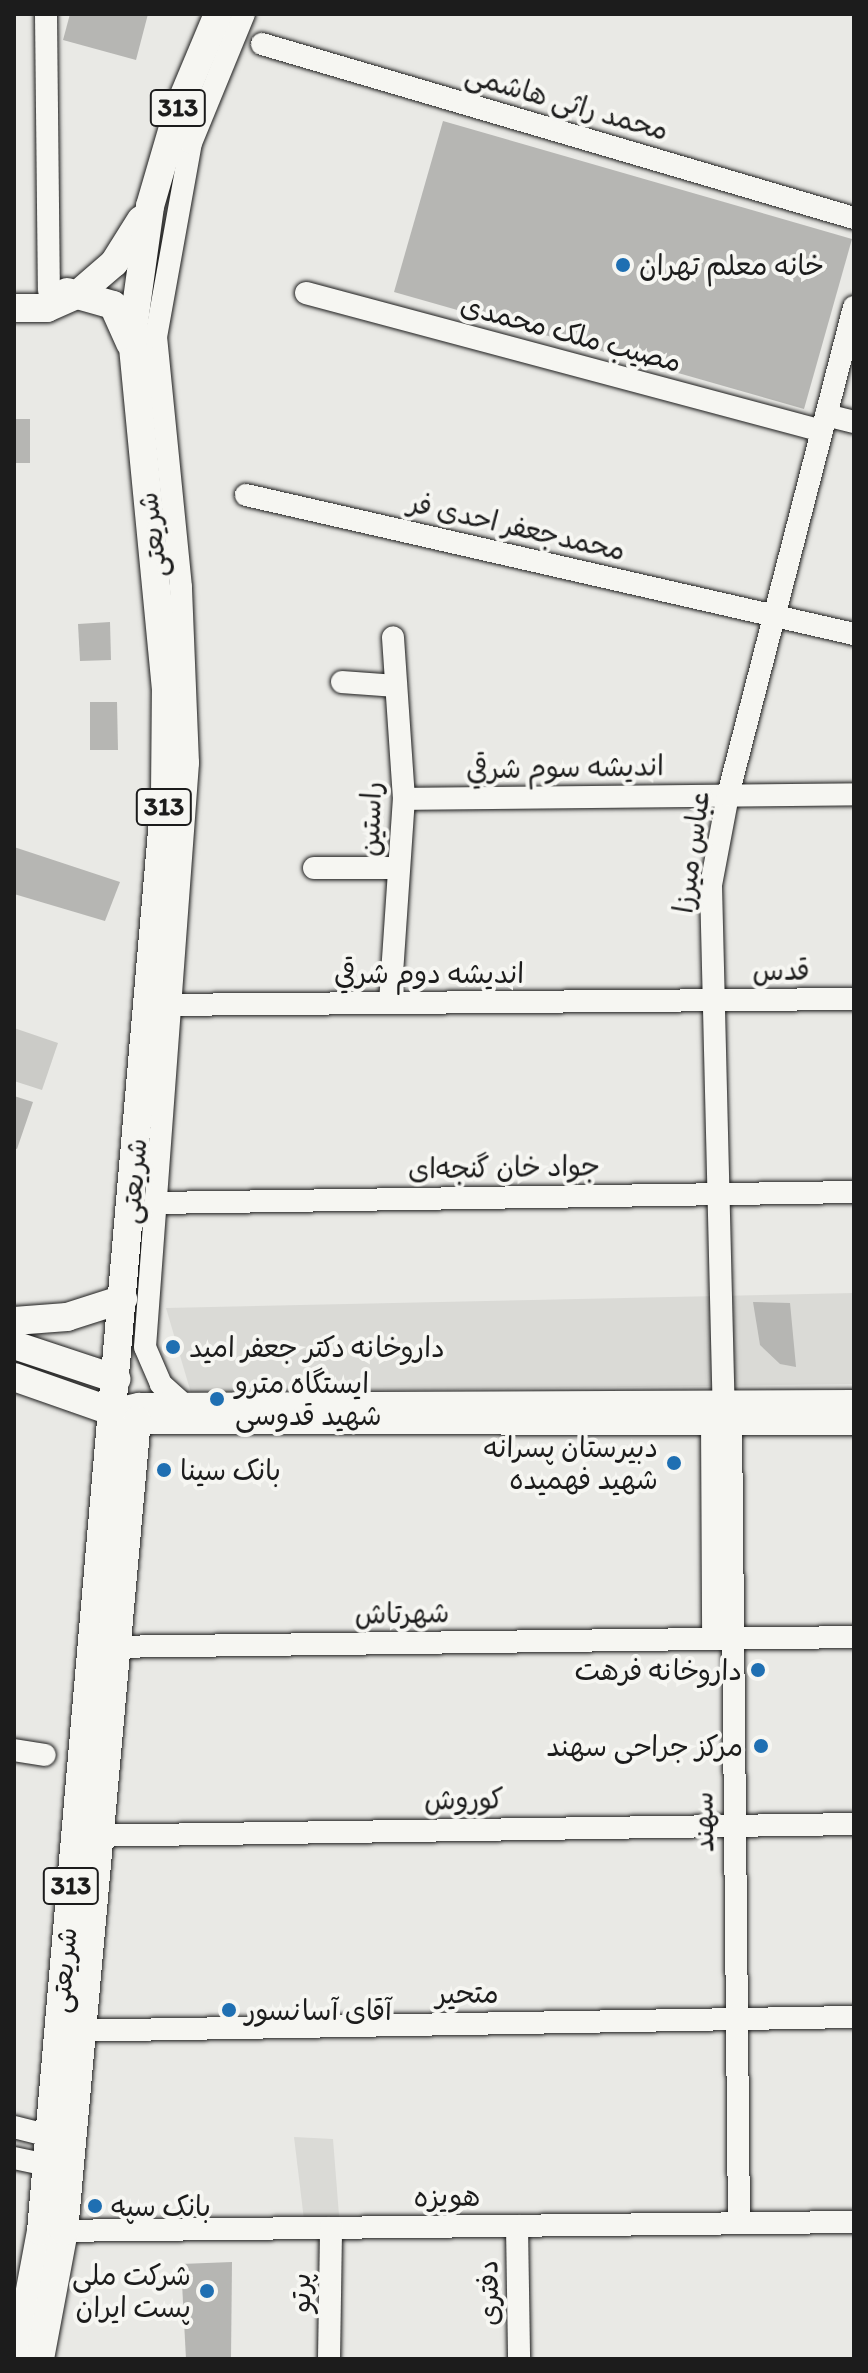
<!DOCTYPE html>
<html>
<head>
<meta charset="utf-8">
<style>
	body { margin:0 }
	#map { position:relative; width:868px; height:2373px; overflow:hidden; background:#e9e9e5; font-family:Itim,"Playpen Sans Arabic",sans-serif }
	div>[style] { position:absolute }
	.built>* { inset:0; background:#dadad6 }
	.green>* { inset:0; background:#cbcbc7 }
	.building>* { inset:0; background:#b6b6b3 }
	.roads { filter:drop-shadow(0 0 2px #1c1c1c) drop-shadow(0 0 2px #1c1c1c) }
	.minor>* { height:22px; margin:-11px; padding:0 11px; transform-origin:11px; border-radius:11px; background:#f6f6f2 }
	.major>* { height:28px; margin:-14px; padding:0 14px; transform-origin:14px; border-radius:14px; background:#f6f6f2 }
	.dots>* { width:22px; height:22px; translate:-50% -50%; box-sizing:border-box; border:4px solid #f6f6f2; border-radius:50% }
	span { translate:-50% -50%; white-space:nowrap; text-align:center; line-height:1.15; -webkit-text-stroke:8px #f6f6f2; paint-order:stroke }
	.shield-label span { padding:2px 6px; background:#f6f6f2; border:2px solid; border-radius:6px; -webkit-text-stroke-width:0 }
	.shield-label { font-size:26px; color:#1c1c1c; font-weight:700 }
	.street-label { font-size:28px; color:#1c1c1c }
	.poi-label { font-size:28px; color:#1c1c1c }
	.left { translate:0 -50%; text-align:left }
	.right { translate:-100% -50%; text-align:right }
	.frame { position:absolute; inset:0; border:16px solid #1c1c1c; pointer-events:none }
</style>
</head>
<body>
<div id="map">
	<div class="built">
		<i style="clip-path:polygon(854px 1293px,854px 1384px,191px 1393px,166px 1308px)"></i>
		<i style="clip-path:polygon(294px 2137px,333px 2139px,340px 2228px,305px 2228px)"></i>
	</div>
	<div class="green">
		<i style="clip-path:polygon(14px 1028px,58px 1043px,42px 1090px,14px 1081px)"></i>
	</div>
	<div class="building">
		<i style="clip-path:polygon(70px 14px,148px 14px,136px 60px,63px 40px)"></i>
		<i style="clip-path:polygon(443px 121px,852px 239px,804px 409px,394px 292px)"></i>
		<i style="clip-path:polygon(14px 419px,30px 419px,30px 463px,14px 463px)"></i>
		<i style="clip-path:polygon(110px 622px,111px 660px,80px 661px,78px 624px)"></i>
		<i style="clip-path:polygon(90px 702px,117px 702px,118px 750px,90px 750px)"></i>
		<i style="clip-path:polygon(14px 847px,120px 882px,105px 921px,14px 894px)"></i>
		<i style="clip-path:polygon(14px 1096px,33px 1102px,17px 1149px,14px 1148px)"></i>
		<i style="clip-path:polygon(753px 1302px,790px 1303px,796px 1367px,780px 1364px,760px 1345px)"></i>
		<i style="clip-path:polygon(232px 2262px,231px 2359px,186px 2359px,181px 2264px)"></i>
	</div>
	<div class="roads">
		<div class="minor">
			<i style="left:46px;top:14px;width:276px;rotate:89.4deg"></i>
			<i style="left:262px;top:44px;width:617px;rotate:16.38deg"></i>
			<i style="left:306px;top:293px;width:534px;rotate:14.97deg"></i>
			<i style="left:826px;top:415px;width:29px;rotate:14deg"></i>
			<i style="left:246px;top:495px;width:624px;rotate:12.88deg"></i>
			<i style="left:342px;top:682px;width:54px;rotate:4.2deg"></i>
			<i style="left:404px;top:799px;width:450px;rotate:-0.6deg"></i>
			<i style="left:314px;top:868px;width:85px"></i>
			<i style="left:390px;top:1003px;width:204px;rotate:-86.1deg"></i>
			<i style="left:404px;top:799px;width:162px;rotate:-93.9deg"></i>
			<i style="left:155px;top:1005px;width:699px;rotate:-0.49deg"></i>
			<i style="left:155px;top:1203px;width:699px;rotate:-0.9deg"></i>
			<i style="left:183px;top:1404px;width:30px;rotate:-138deg"></i>
			<i style="left:161px;top:1384px;width:40px;rotate:-113.4deg"></i>
			<i style="left:145px;top:1347px;width:586px;rotate:-85.79deg"></i>
			<i style="left:188px;top:763px;width:176px;rotate:-92.3deg"></i>
			<i style="left:181px;top:587px;width:251px;rotate:-95.7deg"></i>
			<i style="left:156px;top:337px;width:197px;rotate:-79.8deg"></i>
			<i style="left:191px;top:143px;width:139px;rotate:-67.7deg"></i>
			<i style="left:112px;top:1410px;width:28px;rotate:-13deg"></i>
			<i style="left:139px;top:1404px;width:715px;rotate:-0.24deg"></i>
			<i style="left:712px;top:1421px;width:218px;rotate:89.7deg"></i>
			<i style="left:724px;top:1421px;width:536px;rotate:-91.39deg"></i>
			<i style="left:711px;top:885px;width:92px;rotate:-79.3deg"></i>
			<i style="left:728px;top:795px;width:504px;rotate:-75.52deg"></i>
			<i style="left:731px;top:1421px;width:802px;rotate:89.43deg"></i>
			<i style="left:103px;top:1647px;width:751px;rotate:-0.76deg"></i>
			<i style="left:14px;top:1750px;width:31px;rotate:9deg"></i>
			<i style="left:83px;top:1836px;width:771px;rotate:-0.89deg"></i>
			<i style="left:67px;top:2031px;width:787px;rotate:-1.02deg"></i>
			<i style="left:14px;top:2127px;width:36px;rotate:14deg"></i>
			<i style="left:14px;top:2158px;width:34px;rotate:12deg"></i>
			<i style="left:517px;top:2226px;width:133px;rotate:89.1deg"></i>
			<i style="left:50px;top:2231px;width:804px;rotate:-0.64deg"></i>
			<i style="left:329px;top:2359px;width:131px;rotate:-89.1deg"></i>
		</div>
		<div class="major">
			<i style="left:67px;top:292px;width:48px;rotate:15.8deg"></i>
			<i style="left:113px;top:305px;width:42px;rotate:65.9deg"></i>
			<i style="left:14px;top:308px;width:33px"></i>
			<i style="left:47px;top:308px;width:34px;rotate:-24deg"></i>
			<i style="left:78px;top:294px;width:48px;rotate:-40.7deg"></i>
			<i style="left:114px;top:263px;width:51px;rotate:-57.9deg"></i>
			<i style="left:14px;top:1321px;width:53px;rotate:-4.3deg"></i>
			<i style="left:67px;top:1317px;width:59px;rotate:-17.8deg"></i>
			<i style="left:14px;top:1345px;width:108px;rotate:18.4deg"></i>
			<i style="left:14px;top:1377px;width:130px;rotate:19.3deg"></i>
			<i style="left:137px;top:1420px;width:717px;rotate:0.08deg"></i>
			<i style="left:17px;top:2359px;width:130px;rotate:-79.4deg"></i>
			<i style="left:41px;top:2231px;width:1441px;rotate:-85.06deg"></i>
			<i style="left:165px;top:795px;width:105px;rotate:-89.5deg"></i>
			<i style="left:166px;top:690px;width:356px;rotate:-95.5deg"></i>
			<i style="left:132px;top:336px;width:131px;rotate:-82.1deg"></i>
			<i style="left:150px;top:206px;width:103px;rotate:-73.7deg"></i>
			<i style="left:179px;top:107px;width:101px;rotate:-67.2deg"></i>
			<i style="left:40px;top:2359px;width:130px;rotate:-79.4deg"></i>
			<i style="left:64px;top:2231px;width:814px;rotate:-84.86deg"></i>
		</div>
	</div>
	<div class="dots">
		<i style="left:623px;top:265px;background:#1f6fb2"></i>
		<i style="left:173px;top:1347px;background:#1f6fb2"></i>
		<i style="left:217px;top:1399px;background:#1f6fb2"></i>
		<i style="left:674px;top:1463px;background:#1f6fb2"></i>
		<i style="left:164px;top:1470px;background:#1f6fb2"></i>
		<i style="left:758px;top:1670px;background:#1f6fb2"></i>
		<i style="left:761px;top:1746px;background:#1f6fb2"></i>
		<i style="left:229px;top:2010px;background:#1f6fb2"></i>
		<i style="left:95px;top:2206px;background:#1f6fb2"></i>
		<i style="left:207px;top:2291px;background:#1f6fb2"></i>
	</div>
	<div class="shield-label">
		<span style="left:178px;top:108px">313</span>
		<span style="left:164px;top:807px">313</span>
		<span style="left:71px;top:1886px">313</span>
	</div>
	<div class="street-label">
		<span style="left:567px;top:102px;rotate:16deg">محمد راثی هاشمی</span>
		<span style="left:571px;top:333px;rotate:15deg">مصیب ملک محمدی</span>
		<span style="left:517px;top:526px;rotate:13deg">محمدجعفر احدی فر</span>
		<span style="left:152px;top:535px;rotate:-97deg">شریعتی</span>
		<span style="left:565px;top:767px;rotate:-1deg">اندیشه سوم شرقي</span>
		<span style="left:370px;top:819px;rotate:-88deg">راستین</span>
		<span style="left:691px;top:852px;rotate:-82deg">عباس میرزا</span>
		<span style="left:781px;top:970px;rotate:-1deg">قدس</span>
		<span style="left:429px;top:973px">انديشه دوم شرقي</span>
		<span style="left:504px;top:1167px;rotate:-1deg">جواد خان گنجه‌ای</span>
		<span style="left:133px;top:1181px;rotate:-85deg">شریعتی</span>
		<span style="left:402px;top:1613px;rotate:-1deg">شهرتاش</span>
		<span style="left:464px;top:1799px;rotate:-1deg">کوروش</span>
		<span style="left:703px;top:1822px;rotate:-91deg">سهند</span>
		<span style="left:63px;top:1970px;rotate:-85deg">شریعتی</span>
		<span style="left:467px;top:1993px;rotate:-1deg">متحیر</span>
		<span style="left:447px;top:2196px;rotate:-1deg">هویزه</span>
		<span style="left:300px;top:2293px;rotate:-90deg">پرتو</span>
		<span style="left:488px;top:2293px;rotate:-91deg">دفتری</span>
	</div>
	<div class="poi-label">
		<span class="left" style="left:639px;top:265px">خانه معلم تهران</span>
		<span class="left" style="left:189px;top:1347px">داروخانه دکتر جعفر امید</span>
		<span class="left" style="left:235px;top:1399px">ایستگاه مترو<br>شهید قدوسی</span>
		<span class="right" style="left:658px;top:1463px">دبیرستان پسرانه<br>شهید فهمیده</span>
		<span class="left" style="left:180px;top:1470px">بانک سینا</span>
		<span class="right" style="left:742px;top:1670px">داروخانه فرهت</span>
		<span class="right" style="left:743px;top:1746px">مرکز جراحی سهند</span>
		<span class="left" style="left:245px;top:2010px">آقای آسانسور</span>
		<span class="left" style="left:111px;top:2206px">بانک سپه</span>
		<span class="right" style="left:191px;top:2291px">شرکت ملی<br>پست ایران</span>
	</div>
	<div class="frame"></div>
</div>
</body>
</html>
